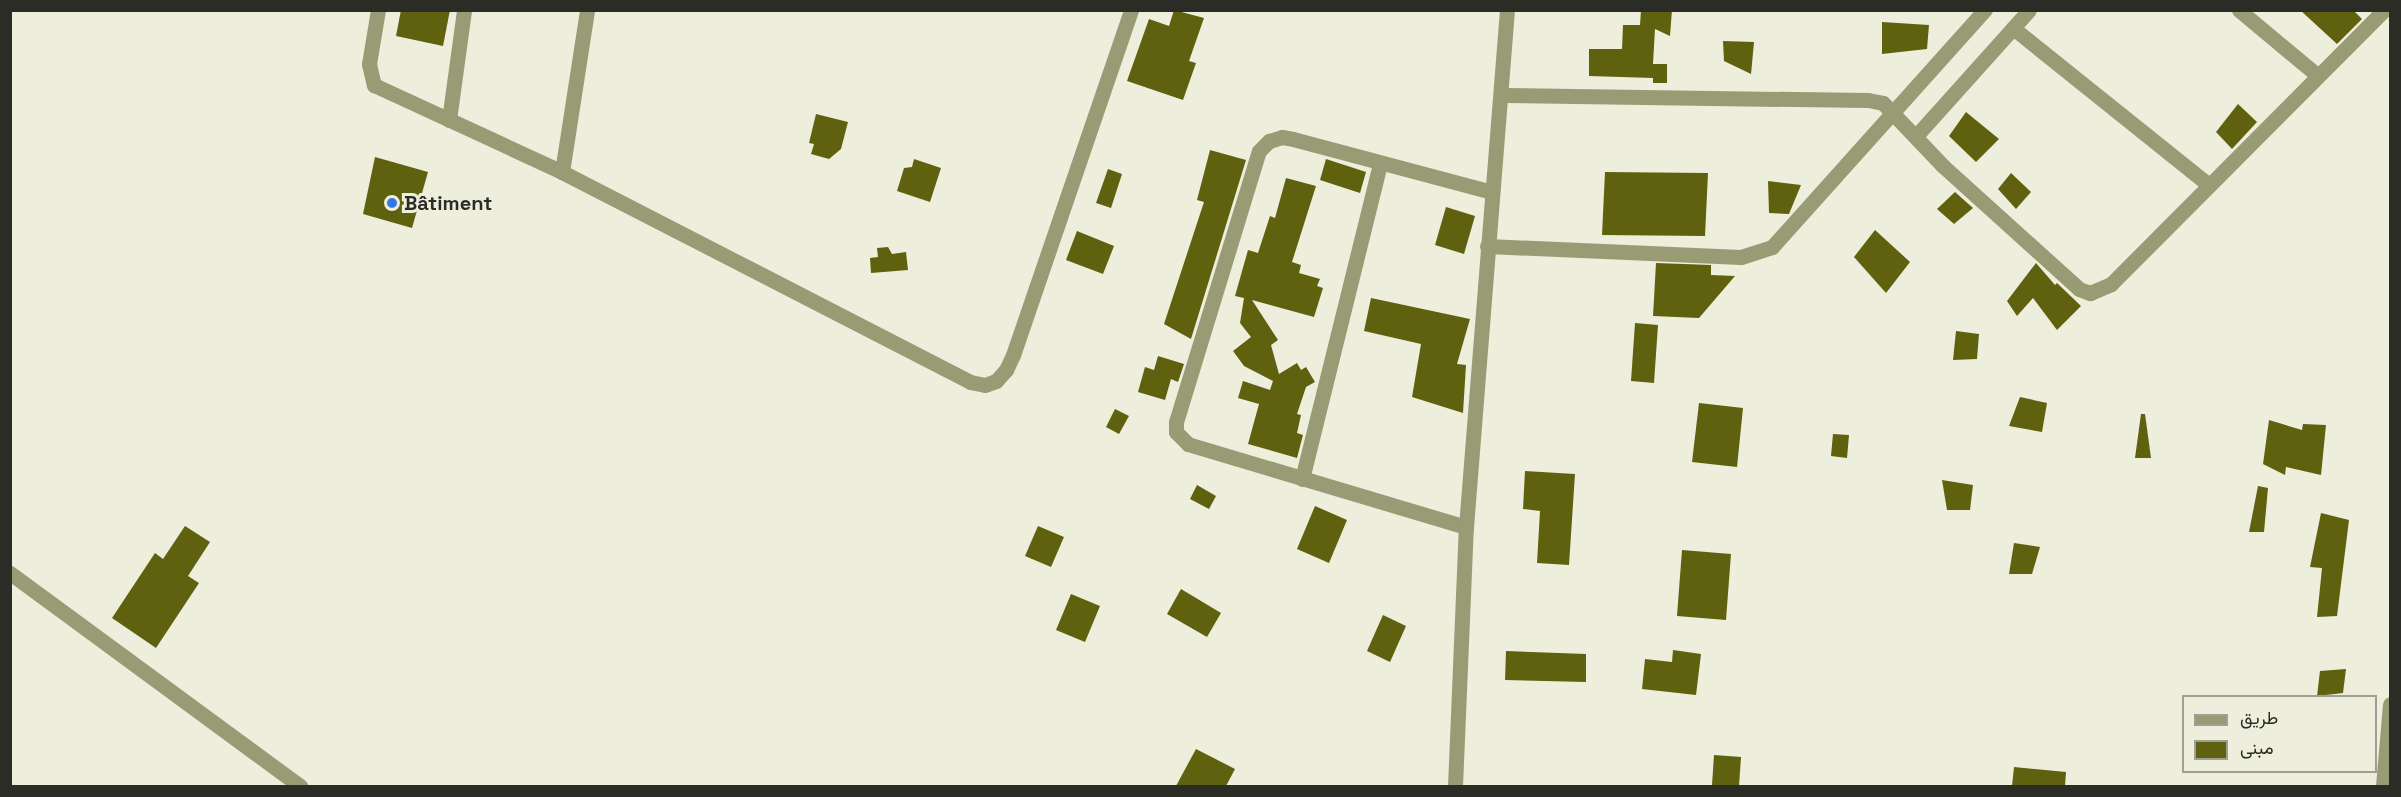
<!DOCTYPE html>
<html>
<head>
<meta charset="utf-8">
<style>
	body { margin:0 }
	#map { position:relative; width:2401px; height:797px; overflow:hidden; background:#edeedc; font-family:"Space Grotesk",Vazirmatn,sans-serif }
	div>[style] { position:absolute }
	.building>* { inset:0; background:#60610e }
	.street>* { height:15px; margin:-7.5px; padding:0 7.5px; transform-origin:7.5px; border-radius:7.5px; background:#999b74 }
	.dots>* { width:16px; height:16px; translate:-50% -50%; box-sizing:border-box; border:3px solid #edeedc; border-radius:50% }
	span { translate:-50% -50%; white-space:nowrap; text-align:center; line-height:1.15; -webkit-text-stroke:6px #edeedc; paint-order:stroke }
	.poi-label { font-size:20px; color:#2b2c25; font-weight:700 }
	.left { translate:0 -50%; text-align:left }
	.frame { position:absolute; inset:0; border:12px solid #2b2c25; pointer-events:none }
	.legend { position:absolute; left:2182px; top:695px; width:195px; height:78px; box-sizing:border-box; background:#edeedc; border:2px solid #9fa093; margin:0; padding:8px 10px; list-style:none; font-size:18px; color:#2b2c25 }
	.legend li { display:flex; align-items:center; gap:12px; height:30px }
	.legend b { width:30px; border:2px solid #9fa093 }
</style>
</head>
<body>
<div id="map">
	<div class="building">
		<i style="clip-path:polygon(401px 10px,450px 10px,443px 46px,396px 36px)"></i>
		<i style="clip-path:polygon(1174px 10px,1204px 18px,1189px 61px,1196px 63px,1183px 100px,1127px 81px,1149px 19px,1169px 26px)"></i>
		<i style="clip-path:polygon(1641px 10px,1672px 10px,1670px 36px,1655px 29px,1653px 64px,1667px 64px,1667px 83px,1653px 83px,1653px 78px,1589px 76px,1589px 49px,1622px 49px,1623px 25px,1640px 25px)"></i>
		<i style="clip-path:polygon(2300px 10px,2353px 10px,2362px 19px,2337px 44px)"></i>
		<i style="clip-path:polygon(1882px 22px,1929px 25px,1927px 49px,1882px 54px)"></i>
		<i style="clip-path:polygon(1723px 41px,1754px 42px,1751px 74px,1724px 61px)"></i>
		<i style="clip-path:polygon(2238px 104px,2257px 122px,2232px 149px,2216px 132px)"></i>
		<i style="clip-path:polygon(1966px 112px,1999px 139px,1976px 162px,1949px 136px)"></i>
		<i style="clip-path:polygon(816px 114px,848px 122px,841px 149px,829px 159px,811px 154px,814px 144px,809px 143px)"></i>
		<i style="clip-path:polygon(1210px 150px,1246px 160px,1191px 339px,1164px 324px,1204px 202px,1197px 200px)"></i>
		<i style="clip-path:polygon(375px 157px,428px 172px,412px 228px,363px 214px)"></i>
		<i style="clip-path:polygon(914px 159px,941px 168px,930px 202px,897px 191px,904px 168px,912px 167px)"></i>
		<i style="clip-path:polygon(1326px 159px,1366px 172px,1360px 193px,1320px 180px)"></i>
		<i style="clip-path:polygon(1108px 169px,1122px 174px,1111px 208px,1096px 203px)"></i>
		<i style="clip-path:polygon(1605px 172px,1708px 173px,1705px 236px,1602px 235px)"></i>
		<i style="clip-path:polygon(2011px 173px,2031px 192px,2016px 209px,1998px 189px)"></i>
		<i style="clip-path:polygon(1286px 178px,1316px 186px,1292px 262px,1301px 265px,1299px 273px,1320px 279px,1317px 286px,1323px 288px,1314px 317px,1252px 300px,1278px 340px,1271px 345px,1279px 374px,1297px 363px,1301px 370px,1306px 367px,1315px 382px,1306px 387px,1297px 414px,1301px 415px,1297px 433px,1303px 435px,1297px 458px,1248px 444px,1259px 404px,1238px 398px,1243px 381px,1270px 390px,1273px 381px,1244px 366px,1233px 351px,1251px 337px,1240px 323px,1244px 298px,1235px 296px,1248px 250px,1258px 253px,1270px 216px,1275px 218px)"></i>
		<i style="clip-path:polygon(1768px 181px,1801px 185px,1789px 214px,1769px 213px)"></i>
		<i style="clip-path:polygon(1955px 192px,1973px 208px,1954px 224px,1937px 209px)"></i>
		<i style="clip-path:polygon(1446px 207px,1475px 216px,1464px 254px,1435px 245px)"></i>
		<i style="clip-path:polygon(1875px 230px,1910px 262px,1886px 293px,1854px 257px)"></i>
		<i style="clip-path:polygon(1077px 231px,1114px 246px,1103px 274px,1066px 260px)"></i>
		<i style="clip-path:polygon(888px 247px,892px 254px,906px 252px,908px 270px,871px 273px,870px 258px,878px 257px,877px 248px)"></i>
		<i style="clip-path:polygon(1656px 263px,1711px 265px,1711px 275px,1735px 276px,1699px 318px,1653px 316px)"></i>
		<i style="clip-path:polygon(2036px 263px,2055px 285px,2057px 283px,2081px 306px,2057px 330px,2033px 298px,2017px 316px,2007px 301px)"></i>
		<i style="clip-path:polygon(1371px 298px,1470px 319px,1457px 364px,1466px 365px,1463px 413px,1412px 397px,1421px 344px,1364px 331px)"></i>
		<i style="clip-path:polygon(1635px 323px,1658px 325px,1654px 383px,1631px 381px)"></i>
		<i style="clip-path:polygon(1956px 331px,1979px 334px,1977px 359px,1953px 360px)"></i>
		<i style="clip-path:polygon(1158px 356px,1184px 364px,1178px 382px,1171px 379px,1165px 400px,1138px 392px,1145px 367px,1154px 370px)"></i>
		<i style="clip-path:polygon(2020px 397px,2047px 403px,2042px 432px,2009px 426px)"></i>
		<i style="clip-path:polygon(1699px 403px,1743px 408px,1737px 467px,1692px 462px)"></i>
		<i style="clip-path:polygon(1115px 409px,1129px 416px,1119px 434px,1106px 427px)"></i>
		<i style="clip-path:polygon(2141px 414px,2145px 414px,2151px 458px,2135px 458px)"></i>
		<i style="clip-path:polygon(2269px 420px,2302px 430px,2303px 424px,2326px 425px,2321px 475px,2286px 467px,2285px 475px,2263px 464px)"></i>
		<i style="clip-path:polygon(1833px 434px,1849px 435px,1847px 458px,1831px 456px)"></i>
		<i style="clip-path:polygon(1525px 471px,1575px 474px,1569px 565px,1537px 563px,1540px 511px,1523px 509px)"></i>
		<i style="clip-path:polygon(1942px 480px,1973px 485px,1970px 510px,1947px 510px)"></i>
		<i style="clip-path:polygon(1197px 485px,1216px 496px,1209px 509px,1190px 499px)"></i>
		<i style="clip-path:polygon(2258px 486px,2268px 488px,2264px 532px,2249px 532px)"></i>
		<i style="clip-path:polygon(1315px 506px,1347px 520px,1329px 563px,1297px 549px)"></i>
		<i style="clip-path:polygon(2321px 513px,2349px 520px,2337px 616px,2317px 617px,2322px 568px,2310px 567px)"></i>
		<i style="clip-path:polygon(185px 526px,210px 542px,188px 576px,199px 583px,156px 648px,112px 618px,155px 553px,163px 559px)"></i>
		<i style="clip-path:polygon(1038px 526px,1064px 537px,1051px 567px,1025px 556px)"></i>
		<i style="clip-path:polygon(2014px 543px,2040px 547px,2032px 574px,2009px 574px)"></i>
		<i style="clip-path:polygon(1682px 550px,1731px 554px,1726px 620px,1677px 616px)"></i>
		<i style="clip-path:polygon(1181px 589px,1221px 613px,1207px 637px,1167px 614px)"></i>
		<i style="clip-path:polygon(1071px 594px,1100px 606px,1085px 642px,1056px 630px)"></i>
		<i style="clip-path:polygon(1383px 615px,1406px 626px,1390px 662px,1367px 651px)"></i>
		<i style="clip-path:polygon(1673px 650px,1701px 654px,1696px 695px,1642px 689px,1645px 659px,1672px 662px)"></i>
		<i style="clip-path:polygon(1506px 651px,1586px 654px,1586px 682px,1505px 680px)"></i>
		<i style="clip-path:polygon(2346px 669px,2343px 693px,2317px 696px,2320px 671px)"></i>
		<i style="clip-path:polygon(1196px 749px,1235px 769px,1226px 786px,1176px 786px)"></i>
		<i style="clip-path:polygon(1714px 755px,1741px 757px,1739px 786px,1712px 785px)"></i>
		<i style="clip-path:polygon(2014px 767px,2066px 772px,2065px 786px,2012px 786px)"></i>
	</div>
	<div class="street">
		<i style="left:378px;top:10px;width:55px;rotate:99.5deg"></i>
		<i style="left:369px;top:64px;width:22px;rotate:77deg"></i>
		<i style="left:374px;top:85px;width:207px;rotate:24.8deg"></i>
		<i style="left:562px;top:172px;width:459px;rotate:27.2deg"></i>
		<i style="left:970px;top:382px;width:15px;rotate:11deg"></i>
		<i style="left:985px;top:385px;width:12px;rotate:-20deg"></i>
		<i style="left:996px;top:381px;width:15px;rotate:-48deg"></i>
		<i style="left:1006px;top:370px;width:17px;rotate:-65deg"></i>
		<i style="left:1013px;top:355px;width:365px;rotate:-71.1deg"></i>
		<i style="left:2239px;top:10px;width:102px;rotate:39.8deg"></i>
		<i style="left:2013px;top:28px;width:250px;rotate:38.7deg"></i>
		<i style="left:1501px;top:95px;width:367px;rotate:0.8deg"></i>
		<i style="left:1868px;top:100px;width:15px;rotate:11deg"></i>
		<i style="left:1883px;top:103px;width:87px;rotate:46.4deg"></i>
		<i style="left:1943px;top:166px;width:183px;rotate:42.1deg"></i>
		<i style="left:2079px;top:289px;width:12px;rotate:20deg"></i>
		<i style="left:2090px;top:293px;width:23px;rotate:-23deg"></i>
		<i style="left:2111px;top:284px;width:387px;rotate:-45.1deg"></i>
		<i style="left:449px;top:120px;width:111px;rotate:-82.2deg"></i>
		<i style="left:1916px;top:136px;width:169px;rotate:-48.1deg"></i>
		<i style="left:562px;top:172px;width:164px;rotate:-81.2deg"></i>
		<i style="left:1487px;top:246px;width:254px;rotate:2.5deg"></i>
		<i style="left:1741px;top:257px;width:33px;rotate:-18deg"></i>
		<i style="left:1772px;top:247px;width:319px;rotate:-48.1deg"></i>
		<i style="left:1302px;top:479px;width:325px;rotate:-76.1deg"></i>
		<i style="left:1466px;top:527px;width:290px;rotate:-163.4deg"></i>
		<i style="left:1188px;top:444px;width:17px;rotate:-135deg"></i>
		<i style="left:1176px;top:432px;width:10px;rotate:-90deg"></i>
		<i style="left:1176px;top:422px;width:283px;rotate:-73deg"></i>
		<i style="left:1259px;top:151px;width:14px;rotate:-45deg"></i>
		<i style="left:1269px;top:141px;width:14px;rotate:-17deg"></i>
		<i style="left:1282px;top:137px;width:11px;rotate:10deg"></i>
		<i style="left:1293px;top:139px;width:206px;rotate:14.9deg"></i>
		<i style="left:10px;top:573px;width:360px;rotate:36.3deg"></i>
		<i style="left:1455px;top:786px;width:259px;rotate:-87.6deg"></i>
		<i style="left:1466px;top:527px;width:519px;rotate:-85.47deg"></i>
		<i style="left:2383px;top:786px;width:82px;rotate:-85.1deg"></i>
	</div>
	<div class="dots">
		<i style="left:392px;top:203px;background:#3379e6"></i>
	</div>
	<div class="poi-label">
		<span class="left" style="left:404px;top:203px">Bâtiment</span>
	</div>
	<div class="frame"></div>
	<ul class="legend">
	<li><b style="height:8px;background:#999b74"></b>طريق</li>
	<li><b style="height:16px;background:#60610e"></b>مبنى</li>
	</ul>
</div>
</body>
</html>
